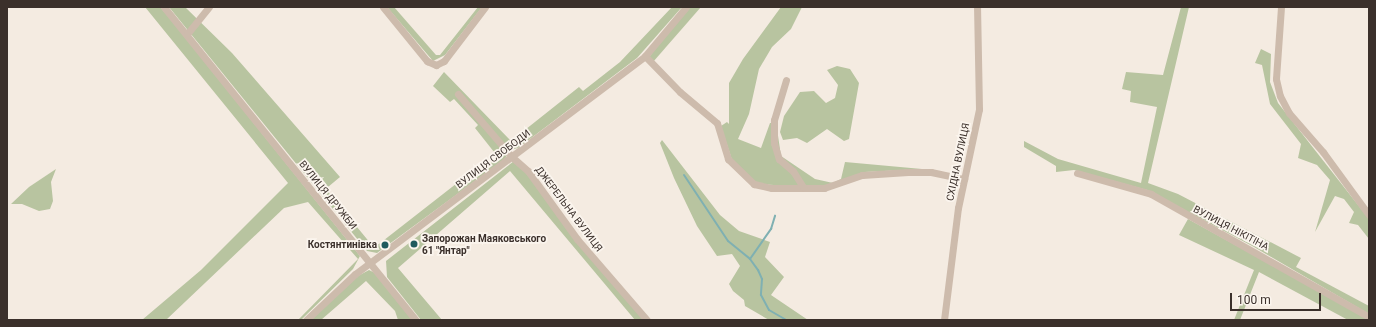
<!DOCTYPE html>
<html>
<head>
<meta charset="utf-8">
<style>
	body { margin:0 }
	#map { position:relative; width:1376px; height:327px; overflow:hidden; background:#f4ebe1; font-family:Roboto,sans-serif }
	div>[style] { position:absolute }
	.green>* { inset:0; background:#b8c4a0 }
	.stream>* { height:2px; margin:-1px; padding:0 1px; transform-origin:1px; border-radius:1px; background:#7fb0b2 }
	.minor>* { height:7px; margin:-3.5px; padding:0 3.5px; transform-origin:3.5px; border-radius:3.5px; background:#cdbbac }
	.dots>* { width:11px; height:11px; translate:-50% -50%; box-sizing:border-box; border:2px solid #fbf5ee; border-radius:50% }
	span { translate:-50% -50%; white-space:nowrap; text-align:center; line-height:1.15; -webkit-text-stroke:3.5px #fbf5ee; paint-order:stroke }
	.street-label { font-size:10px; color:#3b302b }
	.poi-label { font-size:10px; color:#3b302b; font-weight:700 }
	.left { translate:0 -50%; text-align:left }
	.right { translate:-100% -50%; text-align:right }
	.frame { position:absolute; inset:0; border:8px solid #3b302b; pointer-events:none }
	.scale { position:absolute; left:1230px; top:293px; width:91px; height:18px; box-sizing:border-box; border:2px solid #3b302b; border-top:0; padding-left:5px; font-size:12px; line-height:14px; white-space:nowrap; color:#3b302b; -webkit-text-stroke:3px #fbf5ee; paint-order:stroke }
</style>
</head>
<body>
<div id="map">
	<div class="green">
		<i style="clip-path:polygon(145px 7px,160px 7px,168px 16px,360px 256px,353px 269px,301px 320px,298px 320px,358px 259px,308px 202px,284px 208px,166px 320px,142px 320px,201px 270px,288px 183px)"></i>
		<i style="clip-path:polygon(169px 7px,185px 7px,232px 53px,340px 177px,328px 187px,329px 193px,371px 244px,379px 244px,461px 180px,464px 183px,498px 157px,475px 128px,478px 125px,454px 99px,450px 102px,433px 86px,444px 72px,511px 141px,579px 87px,583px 91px,620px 62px,672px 7px,682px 7px,637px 58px,518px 148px,510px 150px,505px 159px,377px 253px,367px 251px)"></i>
		<i style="clip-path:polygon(387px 7px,394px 7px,436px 55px,440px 55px,478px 7px,482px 7px,445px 55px,433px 61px)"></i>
		<i style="clip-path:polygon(689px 7px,701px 7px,653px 62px,649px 57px)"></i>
		<i style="clip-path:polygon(781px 7px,802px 7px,791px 29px,772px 47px,759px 69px,749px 114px,738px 139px,761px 148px,770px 123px,776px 122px,781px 156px,815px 179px,833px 183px,841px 179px,845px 162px,922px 169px,865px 172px,828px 186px,789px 186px,757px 184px,733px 163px,721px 126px,727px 122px,729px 124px,729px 83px,743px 59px)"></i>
		<i style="clip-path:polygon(1181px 7px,1189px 7px,1148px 183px,1178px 194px,1301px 258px,1296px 267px,1369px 306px,1369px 314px,1254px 247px,1147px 190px,1074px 170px,1056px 172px,1056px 166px,1024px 147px,1024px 141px,1058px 159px,1141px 183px,1157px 107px,1130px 102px,1131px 91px,1122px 89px,1126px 72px,1163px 75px)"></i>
		<i style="clip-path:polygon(1261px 49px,1271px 54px,1270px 82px,1278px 103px,1369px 219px,1369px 239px,1358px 225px,1349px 223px,1354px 212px,1344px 199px,1335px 196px,1315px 232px,1330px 180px,1317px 165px,1298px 158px,1301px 144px,1270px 104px,1262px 65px,1255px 63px)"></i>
		<i style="clip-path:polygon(837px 66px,850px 69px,859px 83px,849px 139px,844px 141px,827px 129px,807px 143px,797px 138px,783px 140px,780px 132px,784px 116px,800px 92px,814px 91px,826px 103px,835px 98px,838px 85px,827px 70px)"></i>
		<i style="clip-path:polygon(662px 140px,720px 215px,739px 231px,770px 242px,765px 257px,784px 277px,771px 295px,808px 320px,769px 320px,745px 306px,744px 300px,733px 291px,729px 284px,740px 266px,732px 254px,717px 256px,697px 226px,674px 178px,660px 143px)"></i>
		<i style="clip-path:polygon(514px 161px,517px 162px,645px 320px,635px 320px,510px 171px,398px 268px,442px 320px,421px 320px,387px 277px,386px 261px)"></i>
		<i style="clip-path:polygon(56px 169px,51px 182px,53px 201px,50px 209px,39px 211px,22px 204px,11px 204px,29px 187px)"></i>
		<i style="clip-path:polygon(1188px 219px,1279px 269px,1369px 320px,1348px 320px,1259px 272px,1240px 320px,1234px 320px,1254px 270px,1179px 235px)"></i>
		<i style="clip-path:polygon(369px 270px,375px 273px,413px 320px,398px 320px,395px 311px,366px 281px,321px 320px,310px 320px,358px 276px)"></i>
	</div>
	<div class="stream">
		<i style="left:684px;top:175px;width:79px;rotate:56.3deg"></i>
		<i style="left:728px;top:241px;width:28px;rotate:39deg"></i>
		<i style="left:750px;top:259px;width:14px;rotate:54deg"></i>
		<i style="left:758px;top:270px;width:10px;rotate:66deg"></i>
		<i style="left:762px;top:279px;width:16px;rotate:94deg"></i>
		<i style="left:761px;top:295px;width:17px;rotate:62deg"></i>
		<i style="left:769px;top:310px;width:20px;rotate:30deg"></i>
		<i style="left:750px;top:259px;width:37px;rotate:-55deg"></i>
		<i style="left:771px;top:229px;width:14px;rotate:-73deg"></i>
	</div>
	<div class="minor">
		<i style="left:164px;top:7px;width:402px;rotate:51.2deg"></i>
		<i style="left:383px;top:7px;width:70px;rotate:50.8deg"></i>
		<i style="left:427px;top:61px;width:10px;rotate:24deg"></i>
		<i style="left:436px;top:65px;width:9px;rotate:-27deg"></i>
		<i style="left:444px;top:61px;width:68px;rotate:-52.8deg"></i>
		<i style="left:1281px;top:7px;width:72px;rotate:94deg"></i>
		<i style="left:1276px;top:79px;width:17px;rotate:77deg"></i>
		<i style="left:1280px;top:96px;width:19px;rotate:62deg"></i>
		<i style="left:1289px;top:113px;width:52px;rotate:48.9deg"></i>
		<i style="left:1323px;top:152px;width:78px;rotate:53.9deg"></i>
		<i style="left:187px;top:34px;width:35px;rotate:-51deg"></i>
		<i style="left:645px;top:56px;width:50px;rotate:45.8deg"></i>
		<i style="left:680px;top:92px;width:48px;rotate:40deg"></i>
		<i style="left:717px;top:123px;width:38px;rotate:73deg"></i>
		<i style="left:728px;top:159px;width:36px;rotate:44deg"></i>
		<i style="left:754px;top:184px;width:18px;rotate:13deg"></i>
		<i style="left:772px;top:188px;width:52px"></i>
		<i style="left:824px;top:188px;width:40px;rotate:-18.9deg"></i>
		<i style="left:862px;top:175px;width:46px;rotate:-3.7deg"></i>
		<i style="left:908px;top:172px;width:23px"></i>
		<i style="left:931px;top:172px;width:34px;rotate:12deg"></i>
		<i style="left:786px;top:80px;width:42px;rotate:106.7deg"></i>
		<i style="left:774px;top:120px;width:23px;rotate:90deg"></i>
		<i style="left:774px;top:143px;width:17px;rotate:73deg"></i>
		<i style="left:779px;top:159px;width:18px;rotate:41deg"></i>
		<i style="left:793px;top:171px;width:19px;rotate:58deg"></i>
		<i style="left:458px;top:94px;width:83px;rotate:49.4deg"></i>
		<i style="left:512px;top:157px;width:21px;rotate:41deg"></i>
		<i style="left:528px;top:171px;width:84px;rotate:54.2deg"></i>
		<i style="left:577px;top:239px;width:107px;rotate:49.2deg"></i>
		<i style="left:1077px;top:173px;width:77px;rotate:15.8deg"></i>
		<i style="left:1151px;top:194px;width:250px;rotate:29.4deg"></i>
		<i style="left:306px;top:320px;width:67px;rotate:-43.2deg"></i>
		<i style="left:355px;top:274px;width:363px;rotate:-36.9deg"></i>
		<i style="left:645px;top:56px;width:64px;rotate:-50.1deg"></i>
		<i style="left:944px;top:320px;width:113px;rotate:-82.9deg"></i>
		<i style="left:958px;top:208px;width:101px;rotate:-78deg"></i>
		<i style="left:979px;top:109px;width:102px;rotate:-91.1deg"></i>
	</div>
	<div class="dots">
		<i style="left:414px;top:244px;background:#1f5a5e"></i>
		<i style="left:385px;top:245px;background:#1f5a5e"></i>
	</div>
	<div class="street-label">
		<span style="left:493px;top:159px;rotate:-37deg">ВУЛИЦЯ СВОБОДИ</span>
		<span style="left:958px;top:162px;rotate:-78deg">СХІДНА ВУЛИЦЯ</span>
		<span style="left:328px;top:195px;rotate:51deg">ВУЛИЦЯ ДРУЖБИ</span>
		<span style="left:569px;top:209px;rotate:53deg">ДЖЕРЕЛЬНА ВУЛИЦЯ</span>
		<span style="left:1231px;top:228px;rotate:28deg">ВУЛИЦЯ НІКІТІНА</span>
	</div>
	<div class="poi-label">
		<span class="left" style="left:422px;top:244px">Запорожан Маяковського<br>61 "Янтар"</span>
		<span class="right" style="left:377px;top:245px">Костянтинівка</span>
	</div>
	<div class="frame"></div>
	<div class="scale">100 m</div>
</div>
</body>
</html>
